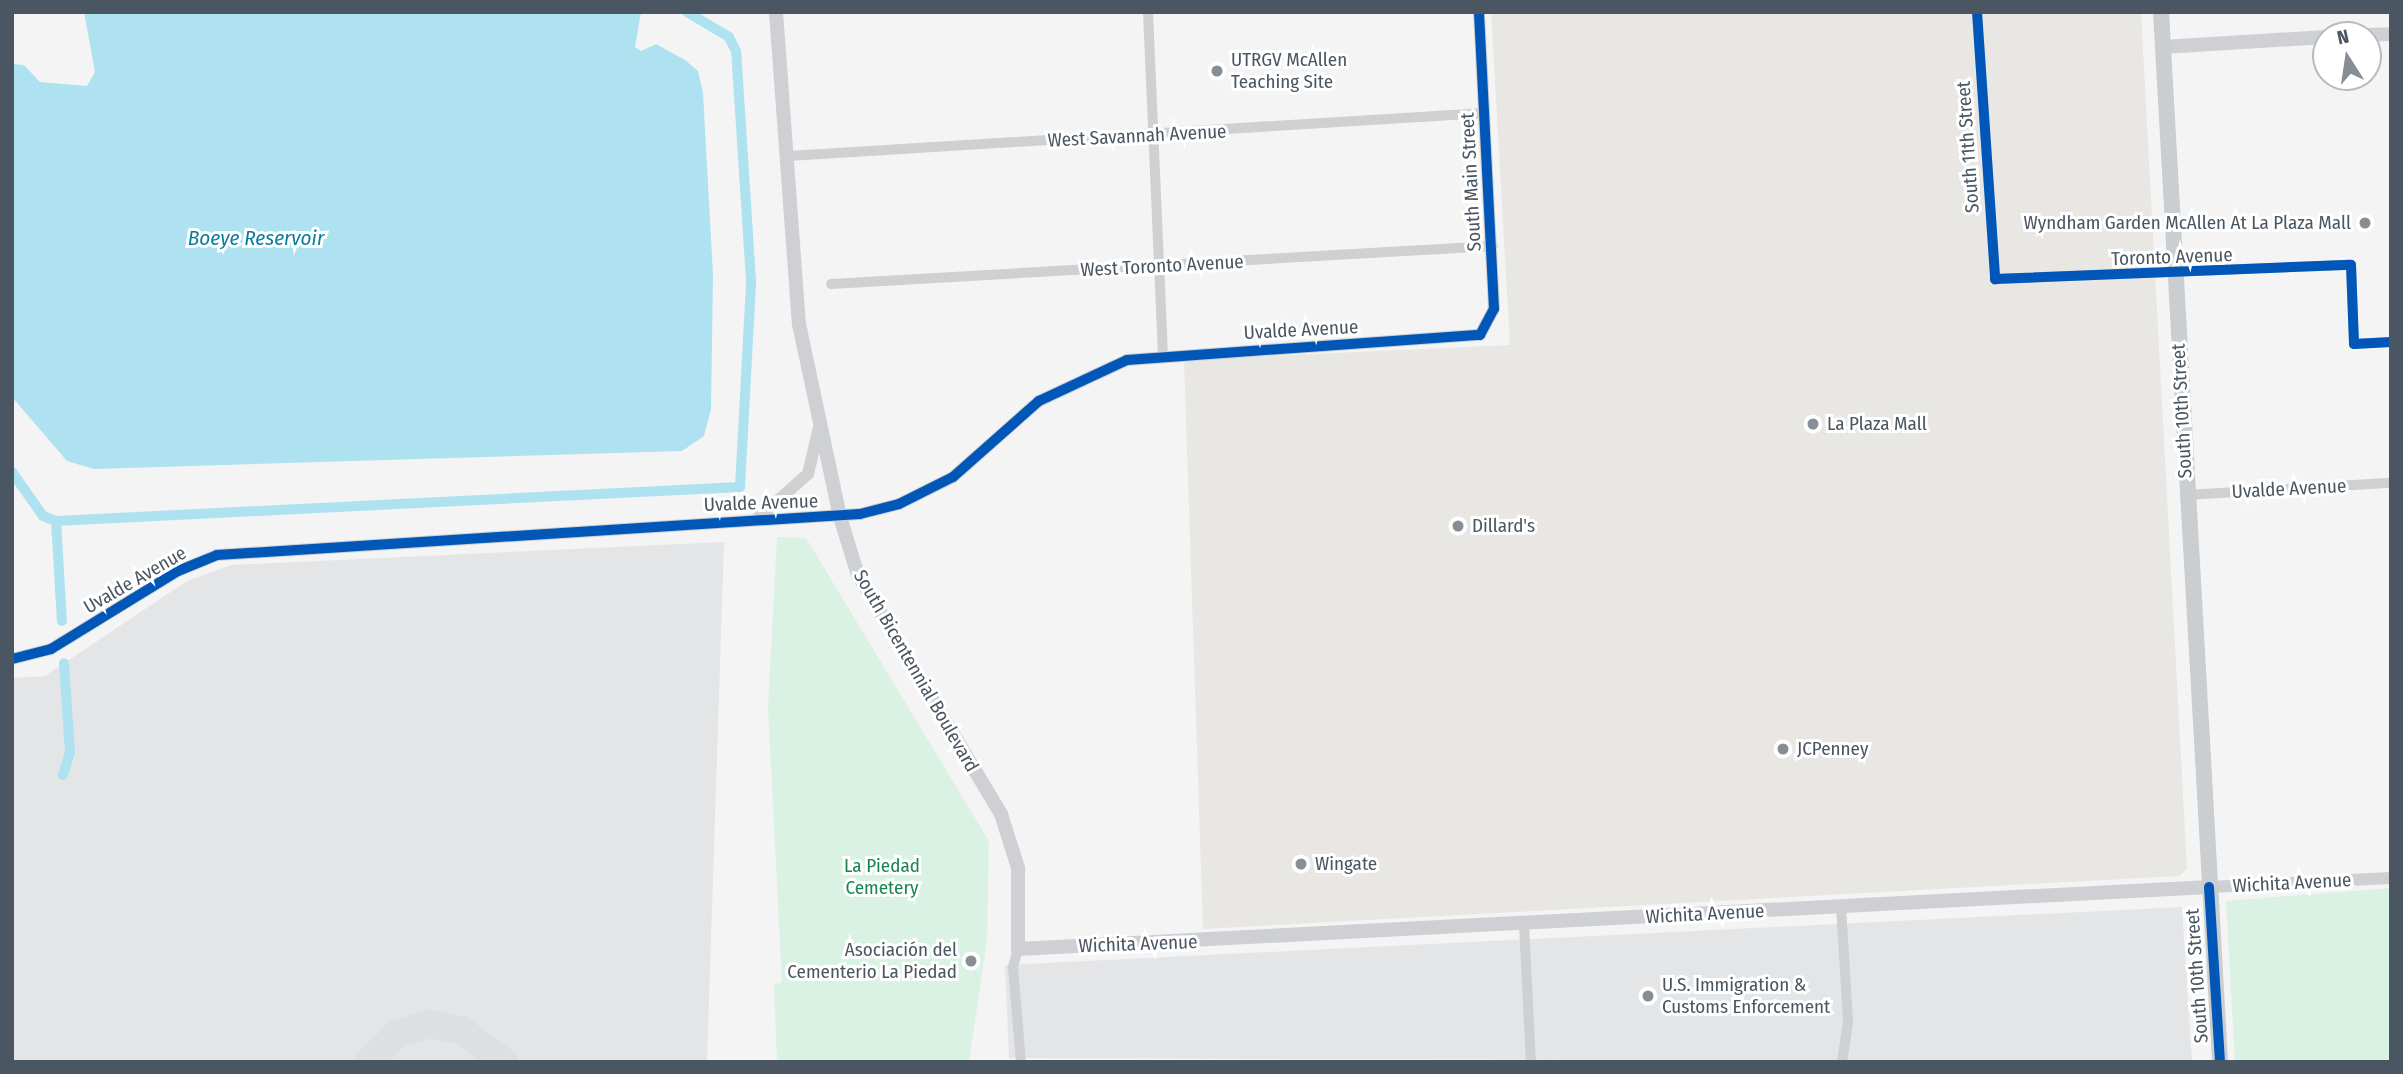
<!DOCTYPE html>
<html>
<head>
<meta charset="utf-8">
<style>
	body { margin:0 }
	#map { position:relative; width:2403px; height:1074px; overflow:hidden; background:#f4f4f4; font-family:"Fira Sans Condensed",sans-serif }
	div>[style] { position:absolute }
	.commercial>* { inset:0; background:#e8e7e3 }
	.airport>* { inset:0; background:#e4e5e7 }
	.green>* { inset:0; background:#d9f2e3 }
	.water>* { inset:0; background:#aee2f0 }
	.canal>* { height:10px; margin:-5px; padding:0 5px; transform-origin:5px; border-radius:5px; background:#aee2f0 }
	.taxiway>* { height:28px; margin:-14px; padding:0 14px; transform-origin:14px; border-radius:14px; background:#dedfe0 }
	.minor>* { height:10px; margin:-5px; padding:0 5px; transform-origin:5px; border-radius:5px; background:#ced0d2 }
	.tertiary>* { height:12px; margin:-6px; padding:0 6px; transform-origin:6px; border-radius:6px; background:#ced0d2 }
	.secondary>* { height:14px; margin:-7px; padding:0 7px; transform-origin:7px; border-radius:7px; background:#ced0d4 }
	.primary>* { height:16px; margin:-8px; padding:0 8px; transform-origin:8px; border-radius:8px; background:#caced1 }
	.cycleway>* { height:10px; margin:-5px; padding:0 5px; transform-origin:5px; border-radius:5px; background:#0057b8 }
	.dots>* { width:19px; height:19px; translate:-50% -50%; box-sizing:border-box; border:4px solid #fff; border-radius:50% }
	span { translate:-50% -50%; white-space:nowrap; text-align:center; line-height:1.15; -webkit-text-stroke:6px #fff; paint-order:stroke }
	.poi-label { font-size:19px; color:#4a5661 }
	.left { translate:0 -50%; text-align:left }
	.right { translate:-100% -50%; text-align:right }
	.street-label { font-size:19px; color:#4a5661 }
	.park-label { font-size:19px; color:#17864f }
	.water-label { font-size:21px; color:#0c7c9b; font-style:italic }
	.frame { position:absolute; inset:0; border:14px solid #4a5661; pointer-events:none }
	.north { position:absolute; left:2312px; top:21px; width:70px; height:70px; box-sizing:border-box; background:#fff; border:2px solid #b7bbc0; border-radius:50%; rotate:348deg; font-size:19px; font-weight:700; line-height:28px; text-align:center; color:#4a5661 }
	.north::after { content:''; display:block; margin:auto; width:24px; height:32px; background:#868d94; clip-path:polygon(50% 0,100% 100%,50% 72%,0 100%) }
</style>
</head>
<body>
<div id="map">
	<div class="commercial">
		<i style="clip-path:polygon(1491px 12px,2141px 12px,2187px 869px,2179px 876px,1203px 929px,1184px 360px,1510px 345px)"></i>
	</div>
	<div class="airport">
		<i style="clip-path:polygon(724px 542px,707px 1062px,12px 1062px,12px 678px,45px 676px,187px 581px,231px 565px)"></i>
		<i style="clip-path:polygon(2182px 907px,2192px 1062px,1009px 1058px,1005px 965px)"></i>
	</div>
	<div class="green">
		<i style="clip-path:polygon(777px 537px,806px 538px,989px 841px,987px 939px,969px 1062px,777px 1062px,774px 984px,782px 983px,768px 707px)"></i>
		<i style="clip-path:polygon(2391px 888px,2391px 1062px,2235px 1062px,2226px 901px)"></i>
	</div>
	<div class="water">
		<i style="clip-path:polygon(84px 12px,641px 12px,635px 47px,641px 51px,656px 44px,685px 60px,698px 71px,703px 93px,713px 275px,711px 409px,704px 436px,682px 451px,94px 469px,67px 461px,12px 397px,12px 64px,24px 65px,40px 82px,87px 86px,95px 72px)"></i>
	</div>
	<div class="canal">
		<i style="left:12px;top:472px;width:54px;rotate:54.8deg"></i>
		<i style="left:43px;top:516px;width:14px;rotate:21deg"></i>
		<i style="left:56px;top:521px;width:685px;rotate:-2.85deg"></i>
		<i style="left:740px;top:487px;width:206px;rotate:-86.9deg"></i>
		<i style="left:751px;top:281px;width:230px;rotate:-93.7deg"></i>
		<i style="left:736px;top:51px;width:16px;rotate:-117deg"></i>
		<i style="left:729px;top:37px;width:49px;rotate:-149.2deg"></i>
		<i style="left:56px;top:521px;width:100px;rotate:86.6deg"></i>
		<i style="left:63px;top:775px;width:24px;rotate:-73deg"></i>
		<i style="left:70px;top:752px;width:89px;rotate:-93.9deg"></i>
	</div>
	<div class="taxiway">
		<i style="left:369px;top:1062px;width:40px;rotate:-45deg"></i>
		<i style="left:397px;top:1034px;width:34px;rotate:-17deg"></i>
		<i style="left:429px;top:1024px;width:33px;rotate:11deg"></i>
		<i style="left:461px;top:1030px;width:54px;rotate:36.7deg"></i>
	</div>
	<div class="minor">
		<i style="left:1148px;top:12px;width:342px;rotate:87.5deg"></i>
		<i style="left:1977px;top:12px;width:268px;rotate:86.1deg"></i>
		<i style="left:1995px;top:279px;width:356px;rotate:-2.3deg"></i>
		<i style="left:2351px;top:265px;width:79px;rotate:87.8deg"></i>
		<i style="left:2354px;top:344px;width:37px;rotate:-3deg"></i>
		<i style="left:789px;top:156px;width:697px;rotate:-3.54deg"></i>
		<i style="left:831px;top:284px;width:663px;rotate:-3.29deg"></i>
		<i style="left:2186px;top:495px;width:205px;rotate:-3.4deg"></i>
		<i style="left:1841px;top:906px;width:116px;rotate:86.5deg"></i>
		<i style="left:1848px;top:1022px;width:40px;rotate:98.5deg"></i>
		<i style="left:1524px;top:925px;width:137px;rotate:87.1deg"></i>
		<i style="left:1018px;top:949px;width:19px;rotate:106deg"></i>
		<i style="left:1013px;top:967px;width:95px;rotate:85.2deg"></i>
	</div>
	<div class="tertiary">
		<i style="left:759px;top:517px;width:65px;rotate:-41.3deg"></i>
		<i style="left:808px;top:474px;width:48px;rotate:-76.8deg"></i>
		<i style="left:12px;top:659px;width:40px;rotate:-14.4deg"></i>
		<i style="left:51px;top:649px;width:149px;rotate:-31.6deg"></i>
		<i style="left:178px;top:571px;width:42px;rotate:-22.3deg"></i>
		<i style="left:217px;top:555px;width:644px;rotate:-3.65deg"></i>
		<i style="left:860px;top:514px;width:40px;rotate:-14.4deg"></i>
		<i style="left:899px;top:504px;width:60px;rotate:-26.6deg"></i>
		<i style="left:953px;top:477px;width:115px;rotate:-41.5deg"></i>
		<i style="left:1039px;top:401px;width:97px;rotate:-25deg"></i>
		<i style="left:1127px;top:360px;width:354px;rotate:-4.1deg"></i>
		<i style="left:1480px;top:335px;width:30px;rotate:-62deg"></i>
		<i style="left:1494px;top:309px;width:297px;rotate:-92.9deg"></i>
		<i style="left:2209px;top:887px;width:182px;rotate:-2.8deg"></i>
	</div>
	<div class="secondary">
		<i style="left:776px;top:12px;width:313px;rotate:85.8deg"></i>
		<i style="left:799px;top:324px;width:197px;rotate:78deg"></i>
		<i style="left:840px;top:517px;width:61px;rotate:72.8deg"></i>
		<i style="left:858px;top:575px;width:279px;rotate:59.1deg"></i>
		<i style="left:1001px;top:814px;width:57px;rotate:72.5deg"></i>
		<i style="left:1018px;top:868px;width:81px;rotate:90deg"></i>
		<i style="left:1018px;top:949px;width:1193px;rotate:-2.98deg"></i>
		<i style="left:2366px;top:35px;width:25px;rotate:-2deg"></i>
		<i style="left:2163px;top:47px;width:163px;rotate:-3.5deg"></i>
	</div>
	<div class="primary">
		<i style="left:2161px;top:12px;width:1052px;rotate:86.78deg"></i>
	</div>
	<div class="cycleway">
		<i style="left:1977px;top:12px;width:268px;rotate:86.1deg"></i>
		<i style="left:1995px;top:279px;width:356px;rotate:-2.3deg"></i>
		<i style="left:2351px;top:265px;width:79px;rotate:87.8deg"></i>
		<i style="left:2354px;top:344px;width:37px;rotate:-3deg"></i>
		<i style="left:12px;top:659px;width:40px;rotate:-14.4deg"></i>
		<i style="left:51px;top:649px;width:149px;rotate:-31.6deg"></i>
		<i style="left:178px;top:571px;width:42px;rotate:-22.3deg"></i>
		<i style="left:217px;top:555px;width:644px;rotate:-3.65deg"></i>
		<i style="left:860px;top:514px;width:40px;rotate:-14.4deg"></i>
		<i style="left:899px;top:504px;width:60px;rotate:-26.6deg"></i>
		<i style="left:953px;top:477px;width:115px;rotate:-41.5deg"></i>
		<i style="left:1039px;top:401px;width:97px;rotate:-25deg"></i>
		<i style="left:1127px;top:360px;width:354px;rotate:-4.1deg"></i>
		<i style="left:1480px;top:335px;width:30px;rotate:-62deg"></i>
		<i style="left:1494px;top:309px;width:297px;rotate:-92.9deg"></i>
		<i style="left:2209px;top:887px;width:175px;rotate:86.4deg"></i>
	</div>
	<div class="dots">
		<i style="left:1217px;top:71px;background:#868d94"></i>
		<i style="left:2365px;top:223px;background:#868d94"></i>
		<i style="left:1813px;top:424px;background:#868d94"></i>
		<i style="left:1458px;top:526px;background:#868d94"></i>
		<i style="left:1783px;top:749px;background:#868d94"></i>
		<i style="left:1301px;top:864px;background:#868d94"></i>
		<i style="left:971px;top:961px;background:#868d94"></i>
		<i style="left:1648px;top:996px;background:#868d94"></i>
	</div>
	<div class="poi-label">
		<span class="left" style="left:1231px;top:71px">UTRGV McAllen<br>Teaching Site</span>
		<span class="right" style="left:2351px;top:223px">Wyndham Garden McAllen At La Plaza Mall</span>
		<span class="left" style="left:1827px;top:424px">La Plaza Mall</span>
		<span class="left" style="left:1472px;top:526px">Dillard's</span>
		<span class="left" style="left:1797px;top:749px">JCPenney</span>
		<span class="left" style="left:1315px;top:864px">Wingate</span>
		<span class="right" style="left:957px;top:961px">Asociación del<br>Cementerio La Piedad</span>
		<span class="left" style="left:1662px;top:996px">U.S. Immigration &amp;<br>Customs Enforcement</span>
	</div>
	<div class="street-label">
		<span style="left:1137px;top:136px;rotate:-3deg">West Savannah Avenue</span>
		<span style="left:1968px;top:147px;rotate:-94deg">South 11th Street</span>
		<span style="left:1471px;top:182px;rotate:-93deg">South Main Street</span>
		<span style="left:2172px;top:257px;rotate:-2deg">Toronto Avenue</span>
		<span style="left:1162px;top:266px;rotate:-3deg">West Toronto Avenue</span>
		<span style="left:1301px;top:330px;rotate:-3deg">Uvalde Avenue</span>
		<span style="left:2182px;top:411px;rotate:-93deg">South 10th Street</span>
		<span style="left:2289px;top:489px;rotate:-3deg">Uvalde Avenue</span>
		<span style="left:761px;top:503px;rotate:-2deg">Uvalde Avenue</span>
		<span style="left:135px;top:580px;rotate:-30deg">Uvalde Avenue</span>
		<span style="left:916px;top:671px;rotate:60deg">South Bicentennial Boulevard</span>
		<span style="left:2292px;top:883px;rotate:-3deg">Wichita Avenue</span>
		<span style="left:1705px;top:914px;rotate:-3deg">Wichita Avenue</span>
		<span style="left:1138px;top:944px;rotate:-2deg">Wichita Avenue</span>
		<span style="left:2197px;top:976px;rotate:-94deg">South 10th Street</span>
	</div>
	<div class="park-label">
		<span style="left:882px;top:877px">La Piedad<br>Cemetery</span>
	</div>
	<div class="water-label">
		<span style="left:256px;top:238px">Boeye Reservoir</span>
	</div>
	<div class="frame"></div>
	<div class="north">N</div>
</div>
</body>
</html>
